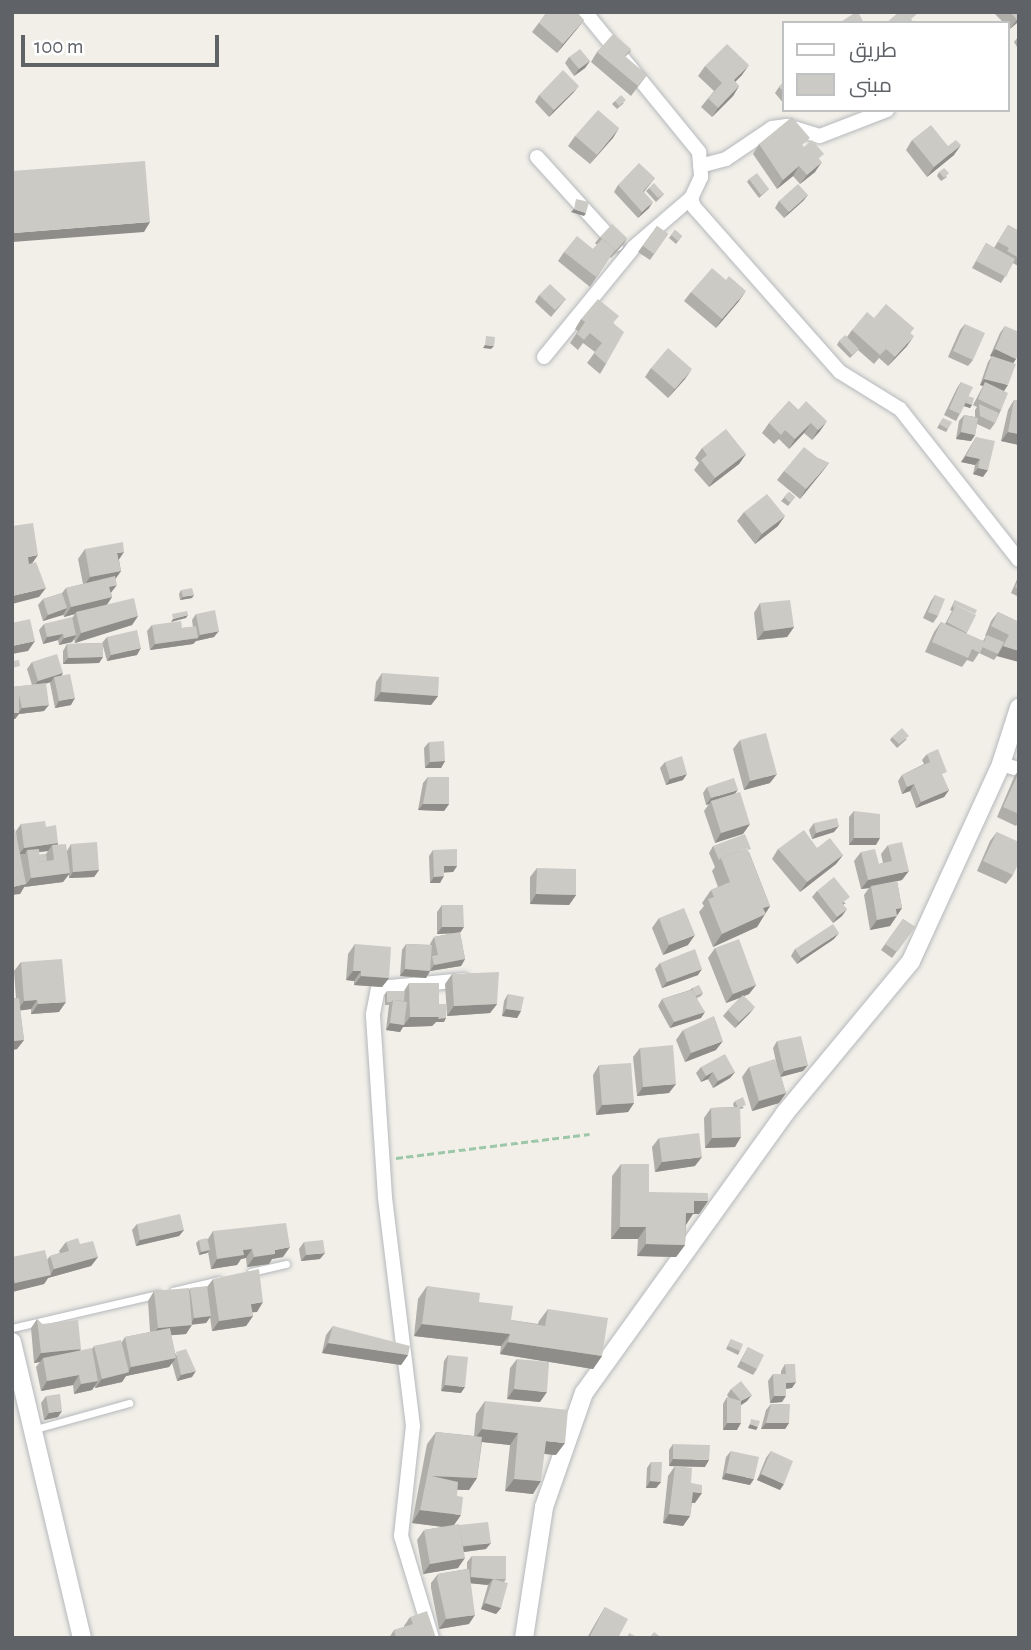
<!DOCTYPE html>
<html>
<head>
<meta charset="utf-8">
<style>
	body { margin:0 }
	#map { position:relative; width:1031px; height:1650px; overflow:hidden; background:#f1efe8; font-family:"Alegreya Sans",Cairo,sans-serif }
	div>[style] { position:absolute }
	.path>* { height:2.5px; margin-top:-1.25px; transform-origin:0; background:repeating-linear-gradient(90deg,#9cc7a9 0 7px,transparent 0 10.5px) }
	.roads { filter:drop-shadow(0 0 2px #b5b8bc) drop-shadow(0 0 2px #b5b8bc) }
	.service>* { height:7px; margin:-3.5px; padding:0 3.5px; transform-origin:3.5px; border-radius:3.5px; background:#fff }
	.minor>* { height:14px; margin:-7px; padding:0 7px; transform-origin:7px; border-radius:7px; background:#fff }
	.tertiary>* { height:18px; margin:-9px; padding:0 9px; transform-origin:9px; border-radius:9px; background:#fff }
	.wall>* { inset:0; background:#afaea9 }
	.shaded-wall>* { inset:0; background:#8f8d8a }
	.building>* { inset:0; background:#cccac5 }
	span { translate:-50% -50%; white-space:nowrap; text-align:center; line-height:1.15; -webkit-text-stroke:5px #fff; paint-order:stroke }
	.frame { position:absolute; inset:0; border:14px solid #5f6368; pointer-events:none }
	.legend { position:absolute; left:782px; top:21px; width:228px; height:91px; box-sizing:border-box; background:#fff; border:2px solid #bfc1c3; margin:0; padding:9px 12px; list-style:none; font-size:21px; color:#5f6368 }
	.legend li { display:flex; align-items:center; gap:14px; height:35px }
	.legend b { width:35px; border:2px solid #bfc1c3 }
	.scale { position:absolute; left:21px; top:35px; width:198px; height:32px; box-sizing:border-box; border:4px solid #5f6368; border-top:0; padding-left:9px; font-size:21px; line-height:24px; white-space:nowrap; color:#5f6368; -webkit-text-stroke:5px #fff; paint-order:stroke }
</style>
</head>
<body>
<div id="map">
	<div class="path">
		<i style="left:396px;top:1158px;width:195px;rotate:-7.1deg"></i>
	</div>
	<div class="roads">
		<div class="service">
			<i style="left:251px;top:1272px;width:36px;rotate:-13deg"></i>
			<i style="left:173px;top:1291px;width:47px;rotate:-13.4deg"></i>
			<i style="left:12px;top:1328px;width:150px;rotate:-13.1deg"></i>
			<i style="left:32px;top:1430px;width:101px;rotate:-15.6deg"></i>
		</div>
		<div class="minor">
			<i style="left:585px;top:12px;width:181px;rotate:50.8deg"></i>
			<i style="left:699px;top:152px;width:25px;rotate:85deg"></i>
			<i style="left:701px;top:177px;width:23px;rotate:115deg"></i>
			<i style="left:691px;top:198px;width:9px;rotate:72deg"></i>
			<i style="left:694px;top:207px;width:220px;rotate:48.5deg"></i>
			<i style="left:840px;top:372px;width:70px;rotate:31.7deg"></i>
			<i style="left:900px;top:409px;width:192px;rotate:51.8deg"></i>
			<i style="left:537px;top:157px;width:118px;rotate:47.8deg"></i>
			<i style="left:700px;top:166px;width:27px;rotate:-15deg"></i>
			<i style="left:726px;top:159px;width:55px;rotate:-34deg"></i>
			<i style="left:772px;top:128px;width:15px;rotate:-8deg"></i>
			<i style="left:787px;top:126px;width:34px;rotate:17deg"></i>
			<i style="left:820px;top:136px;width:72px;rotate:-21.2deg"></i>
			<i style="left:544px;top:357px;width:142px;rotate:-50.7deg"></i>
			<i style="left:634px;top:247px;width:75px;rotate:-40.7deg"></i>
			<i style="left:1001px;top:764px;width:19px;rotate:16deg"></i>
			<i style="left:432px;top:1638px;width:107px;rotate:-106.9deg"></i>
			<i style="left:401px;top:1536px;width:111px;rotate:-83.8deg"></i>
			<i style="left:413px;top:1426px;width:231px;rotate:-97deg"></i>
			<i style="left:385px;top:1197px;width:183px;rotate:-93.8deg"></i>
			<i style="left:373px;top:1014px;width:26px;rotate:-79deg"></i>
			<i style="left:378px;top:988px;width:86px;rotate:-5.3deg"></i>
		</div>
		<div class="tertiary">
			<i style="left:12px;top:1342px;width:304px;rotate:76.7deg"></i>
			<i style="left:524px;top:1638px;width:133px;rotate:-81.3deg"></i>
			<i style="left:544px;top:1507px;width:121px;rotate:-70.7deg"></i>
			<i style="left:584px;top:1393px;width:345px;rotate:-54.3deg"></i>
			<i style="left:785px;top:1113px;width:197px;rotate:-50.3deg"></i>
			<i style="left:911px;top:961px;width:217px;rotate:-65.4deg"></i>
			<i style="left:1001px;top:764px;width:59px;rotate:-72.2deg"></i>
		</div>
	</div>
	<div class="wall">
		<i style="clip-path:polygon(547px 12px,584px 20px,557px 53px,532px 32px)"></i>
		<i style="clip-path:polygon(993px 12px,1019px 12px,1019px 21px,1010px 29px,1008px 27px,1008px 23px,1004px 23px)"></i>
		<i style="clip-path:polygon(614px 35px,631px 51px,625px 57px,647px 75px,631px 96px,591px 62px,597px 52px)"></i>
		<i style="clip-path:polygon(1019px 36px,1019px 50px,1014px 42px)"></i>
		<i style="clip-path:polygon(569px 57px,590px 61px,585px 68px,574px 76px,565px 63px)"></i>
		<i style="clip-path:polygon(705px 66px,742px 75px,735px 82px,739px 86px,733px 96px,712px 117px,701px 107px,714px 91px,698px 76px)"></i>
		<i style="clip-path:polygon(784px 82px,784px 104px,775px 93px,779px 87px)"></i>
		<i style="clip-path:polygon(574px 92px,549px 117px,535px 102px,539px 95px)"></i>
		<i style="clip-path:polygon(615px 101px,624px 103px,617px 109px,612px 104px)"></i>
		<i style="clip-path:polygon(619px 128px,590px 164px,568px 146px,575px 136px)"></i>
		<i style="clip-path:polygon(912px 140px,954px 155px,927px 177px,906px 150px)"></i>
		<i style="clip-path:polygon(759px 144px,804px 147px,820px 160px,815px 172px,800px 184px,793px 176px,777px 189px,753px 154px)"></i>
		<i style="clip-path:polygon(939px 172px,947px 177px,941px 181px,937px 176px)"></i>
		<i style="clip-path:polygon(655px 178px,644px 192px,649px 208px,638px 218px,614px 192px,618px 185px)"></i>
		<i style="clip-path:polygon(749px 179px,769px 189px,759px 198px,747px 182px)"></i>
		<i style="clip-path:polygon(649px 188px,664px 194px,656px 202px,646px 191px)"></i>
		<i style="clip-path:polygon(808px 195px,803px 201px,784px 218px,775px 208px,779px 201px)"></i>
		<i style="clip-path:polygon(1008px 225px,1019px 231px,1019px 265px,1018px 266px,1013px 263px,1001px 283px,972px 268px,986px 243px,994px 248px)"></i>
		<i style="clip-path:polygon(657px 226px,668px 234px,650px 260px,638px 252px)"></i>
		<i style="clip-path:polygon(675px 230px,682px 236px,676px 244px,669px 238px)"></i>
		<i style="clip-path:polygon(600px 237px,627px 238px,623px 245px,611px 258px,610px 257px,590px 287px,558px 261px,564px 252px,593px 249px,597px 245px,595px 243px)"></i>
		<i style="clip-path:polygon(691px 292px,739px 301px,716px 328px,684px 301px)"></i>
		<i style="clip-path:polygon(539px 295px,566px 299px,551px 317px,535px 302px)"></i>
		<i style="clip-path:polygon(874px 318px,914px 328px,910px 333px,907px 346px,888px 366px,879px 358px,874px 364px,858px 350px,850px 358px,837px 345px,839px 341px,847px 337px,852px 330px)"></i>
		<i style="clip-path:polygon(581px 319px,614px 323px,606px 364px,600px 374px,587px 363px,595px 352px,583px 343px,578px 350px,570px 343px,578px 331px,575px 329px)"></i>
		<i style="clip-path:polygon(965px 324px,973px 360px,968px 366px,948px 357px,960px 330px)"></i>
		<i style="clip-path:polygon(1005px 326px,1016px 359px,1013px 363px,1004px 391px,1001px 410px,995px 423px,990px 430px,977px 424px,975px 435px,971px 441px,956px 439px,959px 421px,964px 415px,975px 417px,975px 410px,977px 407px,973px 405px,983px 386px,980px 385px,988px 362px,992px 356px,990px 356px,1000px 333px)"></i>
		<i style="clip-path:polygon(651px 368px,685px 379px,668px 398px,645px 377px)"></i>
		<i style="clip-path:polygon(961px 382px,972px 405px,970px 408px,964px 406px,956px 421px,944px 415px,957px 388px)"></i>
		<i style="clip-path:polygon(1019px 398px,1019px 445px,1001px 441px,1008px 410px,1014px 400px,1018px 401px)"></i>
		<i style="clip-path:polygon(789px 401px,820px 431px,812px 440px,804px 433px,789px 449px,779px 439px,774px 444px,762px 433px,769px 423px)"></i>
		<i style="clip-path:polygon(943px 418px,948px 429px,946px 432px,937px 428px)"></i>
		<i style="clip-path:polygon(976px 437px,983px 477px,973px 474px,975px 465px,961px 462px)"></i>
		<i style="clip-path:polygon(702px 448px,746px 454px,739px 464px,709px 487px,694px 470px,699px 463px,695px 458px)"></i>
		<i style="clip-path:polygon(818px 458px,829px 463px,800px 499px,777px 480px,784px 471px)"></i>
		<i style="clip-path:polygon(789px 492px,795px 497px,788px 506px,781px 501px)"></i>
		<i style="clip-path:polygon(744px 512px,778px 526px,755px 544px,737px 521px)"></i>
		<i style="clip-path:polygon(85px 549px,119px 560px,121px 571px,115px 579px,111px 593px,112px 597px,107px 605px,138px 616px,132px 625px,75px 643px,74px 639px,72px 642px,59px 645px,58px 640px,43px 644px,39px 630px,44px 624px,72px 618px,75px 614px,64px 617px,63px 614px,43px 621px,38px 605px,43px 599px,62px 593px,66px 588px,83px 584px,78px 559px)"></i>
		<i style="clip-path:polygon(1019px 575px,1019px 597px,1011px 593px)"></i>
		<i style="clip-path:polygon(181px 590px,192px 598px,180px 600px,179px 594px)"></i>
		<i style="clip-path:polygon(935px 595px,938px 616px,933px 623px,923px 618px,931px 601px)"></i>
		<i style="clip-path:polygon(955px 600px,967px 634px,983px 641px,986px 636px,985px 636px,991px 621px,998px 612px,1019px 622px,1019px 662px,997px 656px,994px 660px,979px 653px,973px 662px,967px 660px,962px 667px,925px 652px,934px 632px,941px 622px,945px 624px,952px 611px,950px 610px)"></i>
		<i style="clip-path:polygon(760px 603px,794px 627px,787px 637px,757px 640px,754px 613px)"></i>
		<i style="clip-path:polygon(196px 614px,214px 637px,196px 641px,193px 644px,150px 650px,147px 631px,152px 625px,182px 628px,193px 627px,192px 620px)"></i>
		<i style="clip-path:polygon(107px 637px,137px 655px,107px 661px,103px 646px,103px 657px,99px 663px,63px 664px,63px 651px,67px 644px,102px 643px)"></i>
		<i style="clip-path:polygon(32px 662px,63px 673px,61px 676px,71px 705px,55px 708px,50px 683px,51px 682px,46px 683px,44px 711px,19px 714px,15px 719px,12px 719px,12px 687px,32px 685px,27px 669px)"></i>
		<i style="clip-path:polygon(382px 673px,438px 696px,431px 705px,374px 701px,376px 682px)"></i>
		<i style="clip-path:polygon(892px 737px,907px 739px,897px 748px,890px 740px)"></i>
		<i style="clip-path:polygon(740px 740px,770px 783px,744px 790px,733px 749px)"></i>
		<i style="clip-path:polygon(429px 742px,445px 761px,441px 768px,425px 768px,424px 748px)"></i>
		<i style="clip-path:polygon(927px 754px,949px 790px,944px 797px,916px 808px,910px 791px,902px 794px,898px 781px,902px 775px,924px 764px,922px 760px)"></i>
		<i style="clip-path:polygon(665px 762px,683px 780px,666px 785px,660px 768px)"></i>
		<i style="clip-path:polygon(1019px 770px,1019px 822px,1016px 826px,997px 817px,1015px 775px)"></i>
		<i style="clip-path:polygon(428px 777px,449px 804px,444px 811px,418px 810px,423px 783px)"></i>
		<i style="clip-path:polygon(707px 787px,750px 824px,715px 843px,704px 811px,709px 804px,706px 805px,703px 793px)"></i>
		<i style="clip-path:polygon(854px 811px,876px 845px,849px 845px,849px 817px)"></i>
		<i style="clip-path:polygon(814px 823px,834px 832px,812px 839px,809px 830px)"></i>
		<i style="clip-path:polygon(evenodd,21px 824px,46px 827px,58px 843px,58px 845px,67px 851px,71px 844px,99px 870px,94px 877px,69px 878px,69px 874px,63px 882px,24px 887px,20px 894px,16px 831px,21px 824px,48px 851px,46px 854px,39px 855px,39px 852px,48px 851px)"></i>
		<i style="clip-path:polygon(997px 832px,1013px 875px,1006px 884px,977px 871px,990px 841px)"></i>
		<i style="clip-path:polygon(888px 845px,902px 880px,897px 881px,902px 908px,890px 926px,870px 930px,864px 895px,869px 888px,861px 889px,854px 861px,861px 852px,879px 864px,883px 863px,881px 854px)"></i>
		<i style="clip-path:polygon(713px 846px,749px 852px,770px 906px,757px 927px,713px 947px,699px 912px,704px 906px,702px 903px,711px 890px,718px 887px,712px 871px,715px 867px,709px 853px)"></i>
		<i style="clip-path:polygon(817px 848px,843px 855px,836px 864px,800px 892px,772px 859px,778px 849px)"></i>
		<i style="clip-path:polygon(433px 850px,457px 866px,453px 872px,444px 872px,440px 883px,430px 883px,429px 856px)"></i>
		<i style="clip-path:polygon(537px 868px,576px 895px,569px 905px,530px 904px,530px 877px)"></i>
		<i style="clip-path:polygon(817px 891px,846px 903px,843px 905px,842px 916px,833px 923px,812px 897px)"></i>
		<i style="clip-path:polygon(442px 905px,460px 933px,465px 959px,461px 966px,430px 971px,426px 978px,400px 976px,402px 950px,406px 944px,430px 945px,430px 944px,434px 937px,454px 933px,437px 934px,437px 912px)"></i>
		<i style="clip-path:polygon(659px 918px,688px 945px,663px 955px,652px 928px)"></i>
		<i style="clip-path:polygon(903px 919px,915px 927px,892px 958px,881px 950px)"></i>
		<i style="clip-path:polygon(834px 939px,797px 964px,791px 956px,795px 949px)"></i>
		<i style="clip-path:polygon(355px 944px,389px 978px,382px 987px,354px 985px,354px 981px,346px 980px,348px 954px)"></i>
		<i style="clip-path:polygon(715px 948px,756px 985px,749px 994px,744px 996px,750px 1013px,735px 1028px,723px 1016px,728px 1010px,740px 998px,726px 1003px,708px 958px)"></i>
		<i style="clip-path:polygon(21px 962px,59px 1012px,31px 1014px,31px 1009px,20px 1010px,24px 1040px,17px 1049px,12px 1050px,12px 999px,16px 998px,14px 971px)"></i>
		<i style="clip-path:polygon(660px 963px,698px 975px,662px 988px,655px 969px)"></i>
		<i style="clip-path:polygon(452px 974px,497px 1004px,490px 1013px,447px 1016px,445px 984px)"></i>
		<i style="clip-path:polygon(409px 983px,439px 1004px,444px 1022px,436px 1022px,432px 1026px,403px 1027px,400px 1032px,386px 1030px,389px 1005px,385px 1005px,385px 994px,387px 991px,404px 991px)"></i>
		<i style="clip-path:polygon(692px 988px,703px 993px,701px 996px,697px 998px,701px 1018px,670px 1028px,658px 1006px,662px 999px,690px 990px)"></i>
		<i style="clip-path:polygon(508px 994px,521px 1011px,517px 1018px,502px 1016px,504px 1001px)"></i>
		<i style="clip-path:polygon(683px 1030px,716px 1050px,685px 1062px,676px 1040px)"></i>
		<i style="clip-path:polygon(777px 1041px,803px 1071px,781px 1077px,786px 1093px,779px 1103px,752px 1111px,742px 1077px,749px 1067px,777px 1066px,773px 1048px)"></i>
		<i style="clip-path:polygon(640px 1048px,669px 1093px,637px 1096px,633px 1057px)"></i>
		<i style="clip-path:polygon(599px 1065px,634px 1103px,628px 1112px,596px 1115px,593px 1075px)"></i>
		<i style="clip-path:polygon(701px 1067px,735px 1072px,730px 1078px,713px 1088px,708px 1079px,701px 1082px,696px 1073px)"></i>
		<i style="clip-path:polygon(735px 1101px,744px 1108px,740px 1109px,735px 1147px,705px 1148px,704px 1118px,711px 1108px,734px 1107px,733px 1104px)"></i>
		<i style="clip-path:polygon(659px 1138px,695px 1166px,655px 1172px,652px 1147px)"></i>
		<i style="clip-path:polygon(621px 1164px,649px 1192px,708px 1201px,699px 1214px,693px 1214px,686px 1225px,685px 1245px,676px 1257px,637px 1256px,638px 1239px,611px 1239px,612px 1176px)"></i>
		<i style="clip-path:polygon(137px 1224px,184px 1230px,179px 1236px,136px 1246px,132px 1230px)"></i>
		<i style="clip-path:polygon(213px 1231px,283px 1257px,272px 1259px,269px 1264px,247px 1267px,246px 1258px,241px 1259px,237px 1265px,211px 1269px,208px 1252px,207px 1253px,199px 1255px,196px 1243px,199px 1240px,208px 1239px)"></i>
		<i style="clip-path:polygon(66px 1242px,80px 1244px,98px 1257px,91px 1266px,48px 1278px,44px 1284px,12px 1292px,12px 1257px,47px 1260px,50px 1256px,60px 1253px,59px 1251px)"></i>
		<i style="clip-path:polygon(304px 1242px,320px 1259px,301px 1261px,299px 1249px)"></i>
		<i style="clip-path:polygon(213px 1279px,257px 1312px,252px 1312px,253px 1316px,246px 1326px,212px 1331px,210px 1317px,206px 1323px,192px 1324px,186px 1334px,171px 1335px,175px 1353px,192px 1377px,177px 1381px,172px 1363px,169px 1367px,126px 1376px,122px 1382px,95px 1388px,95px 1386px,92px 1390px,74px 1394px,73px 1385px,41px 1391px,36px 1367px,40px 1362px,34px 1363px,31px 1328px,37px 1319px,42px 1324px,80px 1351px,92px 1349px,94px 1346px,122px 1342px,125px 1337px,150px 1332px,148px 1301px,154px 1291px,189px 1290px,190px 1288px,207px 1287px)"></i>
		<i style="clip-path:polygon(427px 1286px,479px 1302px,511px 1320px,538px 1324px,539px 1321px,548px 1309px,602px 1356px,593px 1369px,500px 1354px,501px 1346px,414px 1336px,418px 1299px)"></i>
		<i style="clip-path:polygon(333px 1326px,408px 1355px,401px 1365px,322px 1353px,326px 1335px)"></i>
		<i style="clip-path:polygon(731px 1339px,740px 1351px,738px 1355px,726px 1349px)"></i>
		<i style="clip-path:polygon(748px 1347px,757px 1369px,753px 1375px,737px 1367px)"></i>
		<i style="clip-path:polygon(448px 1355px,461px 1393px,441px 1391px,444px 1361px)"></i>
		<i style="clip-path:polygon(517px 1359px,540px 1402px,507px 1399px,510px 1368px)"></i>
		<i style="clip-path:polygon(785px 1364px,792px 1388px,786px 1389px,782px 1402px,770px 1403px,768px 1381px,773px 1374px,781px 1374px,781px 1371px)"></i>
		<i style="clip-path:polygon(731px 1389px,747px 1401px,741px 1405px,737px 1430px,723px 1430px,723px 1404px,727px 1397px,729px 1398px,727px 1395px)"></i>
		<i style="clip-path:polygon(46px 1396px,58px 1417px,44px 1420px,41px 1403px)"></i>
		<i style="clip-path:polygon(485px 1401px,556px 1455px,544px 1454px,533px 1494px,505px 1491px,510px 1445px,482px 1442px,477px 1478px,469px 1490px,457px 1490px,454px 1525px,459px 1525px,486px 1549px,464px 1552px,458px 1568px,423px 1574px,417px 1540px,424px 1530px,443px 1527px,412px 1523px,427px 1444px,436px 1432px,474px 1436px,476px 1414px)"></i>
		<i style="clip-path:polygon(771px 1404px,789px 1423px,785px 1429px,761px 1429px,766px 1410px)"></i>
		<i style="clip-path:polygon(673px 1444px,705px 1467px,669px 1466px,669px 1450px)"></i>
		<i style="clip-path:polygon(731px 1451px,750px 1485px,722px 1479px,726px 1457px)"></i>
		<i style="clip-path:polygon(771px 1451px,780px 1490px,757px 1480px,766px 1458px)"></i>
		<i style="clip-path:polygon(651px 1462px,661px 1482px,656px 1488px,646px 1488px,647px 1468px)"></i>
		<i style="clip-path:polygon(675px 1466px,691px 1483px,695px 1503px,692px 1503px,690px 1516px,683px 1526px,663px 1523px,668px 1476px)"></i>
		<i style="clip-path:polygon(472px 1556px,506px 1579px,504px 1582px,501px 1608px,496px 1614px,481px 1609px,488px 1585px,471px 1583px,469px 1624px,439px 1629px,431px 1588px,431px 1583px,438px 1574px,467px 1569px,467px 1562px)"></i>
		<i style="clip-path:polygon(605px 1607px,618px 1638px,587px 1638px,599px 1617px)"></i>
		<i style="clip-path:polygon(410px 1617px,436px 1638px,389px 1638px,394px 1630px,404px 1627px,404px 1626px)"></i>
	</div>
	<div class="shaded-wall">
		<i style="clip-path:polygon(1019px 18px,1019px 21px,1010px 29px,1017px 20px)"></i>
		<i style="clip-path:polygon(584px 20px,577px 29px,557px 53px,563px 44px)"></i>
		<i style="clip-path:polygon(590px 61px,585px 68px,574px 76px,579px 69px)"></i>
		<i style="clip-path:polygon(749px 65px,742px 75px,727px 90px,734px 80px)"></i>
		<i style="clip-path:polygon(579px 86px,574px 92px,549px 117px,554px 110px)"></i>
		<i style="clip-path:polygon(739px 86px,733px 96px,712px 117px,718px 108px)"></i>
		<i style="clip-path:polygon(619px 128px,613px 138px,590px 164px,597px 155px)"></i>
		<i style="clip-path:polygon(961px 145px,954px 155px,927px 177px,934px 167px)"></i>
		<i style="clip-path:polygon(822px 162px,815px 172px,800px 184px,807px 175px)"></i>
		<i style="clip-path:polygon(799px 166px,793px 176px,777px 189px,783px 180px)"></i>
		<i style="clip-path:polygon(808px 195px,803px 201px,784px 218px,789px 212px)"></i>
		<i style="clip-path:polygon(653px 202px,649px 208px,638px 218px,642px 212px)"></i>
		<i style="clip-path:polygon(574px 209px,586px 213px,584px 216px,571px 212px)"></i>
		<i style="clip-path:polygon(150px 222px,144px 232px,12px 242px,12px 235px,14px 233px)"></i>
		<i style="clip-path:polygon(746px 291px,739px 301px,716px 328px,722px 319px)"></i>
		<i style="clip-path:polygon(914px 336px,907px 346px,888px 366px,895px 357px)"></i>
		<i style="clip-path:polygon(485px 345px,494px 346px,491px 349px,483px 348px)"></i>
		<i style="clip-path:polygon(995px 349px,1016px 359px,1012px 365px,990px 356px)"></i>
		<i style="clip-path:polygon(692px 369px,685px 379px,668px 398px,675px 389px)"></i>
		<i style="clip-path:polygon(984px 379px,1008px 385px,1004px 391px,985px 382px,983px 386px,980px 385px)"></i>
		<i style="clip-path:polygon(966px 403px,972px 405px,970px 408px,964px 406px)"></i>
		<i style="clip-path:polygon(827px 421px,820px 431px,812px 440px,818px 430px)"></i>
		<i style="clip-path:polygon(811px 423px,804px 433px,789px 449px,795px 439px)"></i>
		<i style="clip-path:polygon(961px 432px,975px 435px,971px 441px,956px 439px)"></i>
		<i style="clip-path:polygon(1008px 432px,1019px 434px,1019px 445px,1001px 441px)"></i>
		<i style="clip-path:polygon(746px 454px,739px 464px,709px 487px,715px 478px)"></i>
		<i style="clip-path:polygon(966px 456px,980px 459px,975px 465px,961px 462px)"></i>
		<i style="clip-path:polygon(829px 463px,822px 472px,800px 499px,806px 489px)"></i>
		<i style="clip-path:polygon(978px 468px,988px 470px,983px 477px,973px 474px)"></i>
		<i style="clip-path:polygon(785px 516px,778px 526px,755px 544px,762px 534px)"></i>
		<i style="clip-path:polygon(124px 552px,118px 561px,117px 553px)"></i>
		<i style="clip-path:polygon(38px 555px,31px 565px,21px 566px,28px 557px)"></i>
		<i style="clip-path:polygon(121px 571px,114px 581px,83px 587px,90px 577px)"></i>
		<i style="clip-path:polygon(117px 585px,110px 594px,109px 587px)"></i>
		<i style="clip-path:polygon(46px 588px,39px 597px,12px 604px,12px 596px)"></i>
		<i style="clip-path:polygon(194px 595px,192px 598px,180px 600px,183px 597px)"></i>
		<i style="clip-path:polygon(112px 597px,105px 607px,76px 612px,75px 614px,64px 617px,71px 607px)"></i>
		<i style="clip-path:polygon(67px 608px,63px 615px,43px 621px,48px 615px)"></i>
		<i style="clip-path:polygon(188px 615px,186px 618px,171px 622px,173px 619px)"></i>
		<i style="clip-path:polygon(138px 616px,132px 625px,75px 643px,81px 633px)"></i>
		<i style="clip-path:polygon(794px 627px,787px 637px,757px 640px,764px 631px)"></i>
		<i style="clip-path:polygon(219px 631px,214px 637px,196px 641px,193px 644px,150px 650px,155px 644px,198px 638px,200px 635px)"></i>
		<i style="clip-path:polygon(63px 634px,58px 640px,43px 644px,47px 637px)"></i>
		<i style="clip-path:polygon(76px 635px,72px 642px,59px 645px,64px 638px)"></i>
		<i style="clip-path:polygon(35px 641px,28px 651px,12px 654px,12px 646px)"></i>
		<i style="clip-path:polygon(1003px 646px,1019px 651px,1019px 662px,997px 656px)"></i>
		<i style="clip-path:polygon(141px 648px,137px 655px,107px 661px,111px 655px)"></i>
		<i style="clip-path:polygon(103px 657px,99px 663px,63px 664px,68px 658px)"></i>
		<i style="clip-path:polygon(63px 673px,59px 680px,54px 677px,51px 682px,33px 688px,38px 681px)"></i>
		<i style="clip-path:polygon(381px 692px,438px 696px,431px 705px,374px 701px)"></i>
		<i style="clip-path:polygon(75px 698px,71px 705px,55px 708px,59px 701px)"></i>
		<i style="clip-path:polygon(49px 705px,44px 711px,19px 714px,15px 719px,12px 719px,12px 713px,18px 713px,22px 708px)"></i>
		<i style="clip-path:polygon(445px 761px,441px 768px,425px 768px,430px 762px)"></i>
		<i style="clip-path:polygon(687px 774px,683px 780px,666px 785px,670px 779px)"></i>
		<i style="clip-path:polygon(777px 774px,770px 783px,744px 790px,750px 781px)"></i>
		<i style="clip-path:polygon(914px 784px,910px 791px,902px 794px,907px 787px)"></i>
		<i style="clip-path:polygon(738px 790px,733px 796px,711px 801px,709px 804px,706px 805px,711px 798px)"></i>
		<i style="clip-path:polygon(949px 790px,944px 797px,916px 808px,921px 802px)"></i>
		<i style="clip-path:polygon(423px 804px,449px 804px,444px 811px,418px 810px)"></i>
		<i style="clip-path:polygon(750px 824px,743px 834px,715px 843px,721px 833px)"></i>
		<i style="clip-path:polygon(839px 826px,834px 832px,812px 839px,816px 833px)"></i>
		<i style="clip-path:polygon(854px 838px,880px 838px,876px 845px,849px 845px)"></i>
		<i style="clip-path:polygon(58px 843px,54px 850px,52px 845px,48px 851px,28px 853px,27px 850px,25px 854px,19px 854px,24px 848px)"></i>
		<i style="clip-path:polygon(843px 855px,836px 864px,800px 892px,807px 882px)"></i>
		<i style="clip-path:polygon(444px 866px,457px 866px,453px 872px,439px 873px)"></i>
		<i style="clip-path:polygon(99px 870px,94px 877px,69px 878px,73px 872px)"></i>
		<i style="clip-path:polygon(909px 871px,902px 880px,871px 887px,871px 886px,869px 888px,861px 889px,868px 880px)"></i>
		<i style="clip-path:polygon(70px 873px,63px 882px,24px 887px,31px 878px)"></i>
		<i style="clip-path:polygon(444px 876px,440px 883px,430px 883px,434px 877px)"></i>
		<i style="clip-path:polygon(26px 884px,20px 894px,12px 895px,12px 887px)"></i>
		<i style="clip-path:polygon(536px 894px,576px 895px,569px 905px,530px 904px)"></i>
		<i style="clip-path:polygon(770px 906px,757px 927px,713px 947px,722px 934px,763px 908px)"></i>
		<i style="clip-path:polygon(902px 908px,890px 926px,870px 930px,877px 920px,896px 909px)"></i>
		<i style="clip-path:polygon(847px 909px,842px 916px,833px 923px,837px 917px)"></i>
		<i style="clip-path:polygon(442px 927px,464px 927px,460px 933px,437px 934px)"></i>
		<i style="clip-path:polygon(839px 933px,834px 939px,797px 964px,801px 958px)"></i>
		<i style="clip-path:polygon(695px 935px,688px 945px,663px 955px,669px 945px)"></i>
		<i style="clip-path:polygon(465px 959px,461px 966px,430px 971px,426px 978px,400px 976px,405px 969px,430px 971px,434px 965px)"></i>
		<i style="clip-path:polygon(702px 969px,698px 975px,662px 988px,667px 982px)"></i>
		<i style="clip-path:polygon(353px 971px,361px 971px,354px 981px,346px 980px)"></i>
		<i style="clip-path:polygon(361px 976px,389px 978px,382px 987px,354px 985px)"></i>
		<i style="clip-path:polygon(756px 985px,749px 994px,726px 1003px,733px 994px)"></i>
		<i style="clip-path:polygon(37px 1000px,31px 1009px,17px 1011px,24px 1001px)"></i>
		<i style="clip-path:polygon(66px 1002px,59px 1012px,31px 1014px,38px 1004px)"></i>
		<i style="clip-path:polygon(497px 1004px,490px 1013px,447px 1016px,454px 1006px)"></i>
		<i style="clip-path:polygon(755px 1007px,750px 1013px,735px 1028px,739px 1022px)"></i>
		<i style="clip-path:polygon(506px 1009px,521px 1011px,517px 1018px,502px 1016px)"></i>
		<i style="clip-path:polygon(705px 1012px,701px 1018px,670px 1028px,674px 1022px)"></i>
		<i style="clip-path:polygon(410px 1017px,439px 1017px,446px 1018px,444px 1022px,436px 1022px,432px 1026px,403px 1027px,400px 1032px,386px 1030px,390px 1023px,404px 1025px)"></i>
		<i style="clip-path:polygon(24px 1040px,17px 1049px,12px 1050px,12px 1041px)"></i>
		<i style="clip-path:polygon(723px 1041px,716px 1050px,685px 1062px,691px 1053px)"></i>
		<i style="clip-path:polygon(808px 1065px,803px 1071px,780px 1077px,784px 1071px)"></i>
		<i style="clip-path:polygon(713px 1072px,708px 1079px,701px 1082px,706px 1076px)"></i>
		<i style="clip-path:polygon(735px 1072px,730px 1078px,713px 1088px,718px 1081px)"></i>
		<i style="clip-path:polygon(676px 1084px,669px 1093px,637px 1096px,643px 1087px)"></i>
		<i style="clip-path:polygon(786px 1093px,779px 1103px,752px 1111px,759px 1101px)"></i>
		<i style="clip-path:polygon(634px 1103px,628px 1112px,596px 1115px,602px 1105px)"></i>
		<i style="clip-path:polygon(741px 1137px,735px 1147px,705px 1148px,712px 1138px)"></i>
		<i style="clip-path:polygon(702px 1157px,695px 1166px,655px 1172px,662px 1162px)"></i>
		<i style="clip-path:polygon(694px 1201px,708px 1201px,699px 1214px,693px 1214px,685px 1226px,677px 1226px)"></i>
		<i style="clip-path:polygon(620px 1227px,646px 1227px,638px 1239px,611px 1239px)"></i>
		<i style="clip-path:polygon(184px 1230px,179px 1236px,136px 1246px,140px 1240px)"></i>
		<i style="clip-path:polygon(646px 1244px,685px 1245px,676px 1257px,637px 1256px)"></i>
		<i style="clip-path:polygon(290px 1247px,283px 1257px,272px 1259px,269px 1264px,247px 1267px,254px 1257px,275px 1250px)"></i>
		<i style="clip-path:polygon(252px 1249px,246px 1258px,241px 1259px,237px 1265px,211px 1269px,217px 1259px,243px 1250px)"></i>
		<i style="clip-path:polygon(210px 1250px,207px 1253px,199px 1255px,201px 1252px)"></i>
		<i style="clip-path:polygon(325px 1253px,320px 1259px,301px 1261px,306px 1255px)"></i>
		<i style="clip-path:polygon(98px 1257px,91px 1266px,48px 1278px,44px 1284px,12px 1292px,12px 1287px,15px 1283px,50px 1275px,54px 1269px)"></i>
		<i style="clip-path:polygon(263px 1302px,257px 1312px,244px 1313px,251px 1304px)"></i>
		<i style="clip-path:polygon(211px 1316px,206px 1323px,190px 1325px,194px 1318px)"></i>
		<i style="clip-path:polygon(253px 1316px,246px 1326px,212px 1331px,219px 1321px)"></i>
		<i style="clip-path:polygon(422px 1324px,510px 1334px,501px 1346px,414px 1336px)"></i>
		<i style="clip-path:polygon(192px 1325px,186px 1334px,151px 1337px,158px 1328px)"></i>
		<i style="clip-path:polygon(508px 1342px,602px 1356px,593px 1369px,500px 1354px)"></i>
		<i style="clip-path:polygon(328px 1343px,408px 1355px,401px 1365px,322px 1353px)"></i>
		<i style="clip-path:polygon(81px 1349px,74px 1359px,43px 1358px,40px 1362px,34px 1363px,41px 1353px)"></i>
		<i style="clip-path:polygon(176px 1358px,169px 1367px,126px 1376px,122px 1382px,95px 1388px,102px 1379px,127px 1373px,131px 1367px)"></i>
		<i style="clip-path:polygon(196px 1371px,192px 1377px,177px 1381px,181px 1375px)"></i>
		<i style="clip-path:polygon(79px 1375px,73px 1385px,41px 1391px,47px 1381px)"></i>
		<i style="clip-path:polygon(98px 1381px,92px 1390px,74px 1394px,81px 1384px)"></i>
		<i style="clip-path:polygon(796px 1382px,792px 1388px,781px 1389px,786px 1383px)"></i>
		<i style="clip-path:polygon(445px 1385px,465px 1387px,461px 1393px,441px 1391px)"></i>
		<i style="clip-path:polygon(514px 1389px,547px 1392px,540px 1402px,507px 1399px)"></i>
		<i style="clip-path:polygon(752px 1395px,747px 1401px,737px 1408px,741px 1401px)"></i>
		<i style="clip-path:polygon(774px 1396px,786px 1396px,782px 1402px,770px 1403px)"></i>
		<i style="clip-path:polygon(62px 1411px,58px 1417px,44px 1420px,49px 1413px)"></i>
		<i style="clip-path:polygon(727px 1423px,741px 1423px,737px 1430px,723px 1430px)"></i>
		<i style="clip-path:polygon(766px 1423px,789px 1423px,785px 1429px,761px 1429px)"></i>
		<i style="clip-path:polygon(750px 1424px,758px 1427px,756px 1430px,748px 1428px)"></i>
		<i style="clip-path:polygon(482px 1429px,518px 1433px,510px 1445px,473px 1441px)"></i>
		<i style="clip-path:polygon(546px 1441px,565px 1443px,556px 1455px,537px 1453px)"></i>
		<i style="clip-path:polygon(673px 1459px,709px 1460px,705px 1467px,669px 1466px)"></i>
		<i style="clip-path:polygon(726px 1473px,754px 1479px,750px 1485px,722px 1479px)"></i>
		<i style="clip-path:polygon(761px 1474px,784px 1484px,780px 1490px,757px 1480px)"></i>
		<i style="clip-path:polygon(432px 1476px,477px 1478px,469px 1490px,425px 1489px)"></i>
		<i style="clip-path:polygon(514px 1479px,541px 1481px,533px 1494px,505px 1491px)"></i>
		<i style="clip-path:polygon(650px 1481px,661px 1482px,656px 1488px,646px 1488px)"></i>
		<i style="clip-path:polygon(693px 1492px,702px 1493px,695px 1503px,686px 1502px)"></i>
		<i style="clip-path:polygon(420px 1510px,461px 1515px,452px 1528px,412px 1523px)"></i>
		<i style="clip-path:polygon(669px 1514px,690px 1516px,683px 1526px,663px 1523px)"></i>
		<i style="clip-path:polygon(491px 1543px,486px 1549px,456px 1553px,461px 1547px)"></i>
		<i style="clip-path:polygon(465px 1558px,458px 1568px,423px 1574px,430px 1564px)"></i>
		<i style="clip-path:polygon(471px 1577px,493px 1579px,488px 1585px,467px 1583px)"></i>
		<i style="clip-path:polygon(485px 1603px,501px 1608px,496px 1614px,481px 1609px)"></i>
		<i style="clip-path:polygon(475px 1615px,469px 1624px,439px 1629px,446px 1619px)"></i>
	</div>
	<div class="building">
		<i style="clip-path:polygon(547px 12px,577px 12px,584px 20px,563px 44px,539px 23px)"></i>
		<i style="clip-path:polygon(856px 12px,858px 12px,864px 23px,839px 23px)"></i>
		<i style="clip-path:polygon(899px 12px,916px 12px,917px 14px,911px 19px,914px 23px,886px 23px)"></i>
		<i style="clip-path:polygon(1010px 12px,1019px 12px,1019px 18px,1017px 20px)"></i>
		<i style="clip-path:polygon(613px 34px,631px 49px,625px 56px,647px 75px,638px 86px,597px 52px)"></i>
		<i style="clip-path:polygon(727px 44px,749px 65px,734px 80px,739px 86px,718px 108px,708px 98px,722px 83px,705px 66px)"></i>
		<i style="clip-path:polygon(580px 49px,590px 61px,579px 69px,569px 57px)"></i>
		<i style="clip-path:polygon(563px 70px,579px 86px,554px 110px,539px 95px)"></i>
		<i style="clip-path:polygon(784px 82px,784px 92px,779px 87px)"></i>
		<i style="clip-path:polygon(621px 95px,626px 100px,619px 106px,615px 101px)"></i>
		<i style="clip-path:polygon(598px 110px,619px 128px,597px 155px,575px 136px)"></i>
		<i style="clip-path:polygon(792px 117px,810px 138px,802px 145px,822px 162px,807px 175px,799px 166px,783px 180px,759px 144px)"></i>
		<i style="clip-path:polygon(931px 125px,948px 146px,956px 140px,961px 145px,934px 167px,912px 140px)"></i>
		<i style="clip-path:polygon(812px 140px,824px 154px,818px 159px,804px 147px)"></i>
		<i style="clip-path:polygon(145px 161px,150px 222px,14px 233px,12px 213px,12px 171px)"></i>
		<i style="clip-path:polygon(639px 163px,655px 178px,643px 191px,653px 202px,642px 212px,618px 185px)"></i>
		<i style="clip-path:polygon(944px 168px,949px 173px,944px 178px,939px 172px)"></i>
		<i style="clip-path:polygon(757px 173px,769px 189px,761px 195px,749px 179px)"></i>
		<i style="clip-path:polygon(654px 183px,664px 194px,658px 198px,649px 188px)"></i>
		<i style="clip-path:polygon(798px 184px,808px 195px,789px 212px,779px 201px)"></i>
		<i style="clip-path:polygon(576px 199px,589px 202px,586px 213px,574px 209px)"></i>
		<i style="clip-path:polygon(612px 224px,627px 238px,615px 251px,615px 250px,600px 237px)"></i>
		<i style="clip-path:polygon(1008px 225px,1019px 231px,1019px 258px,1007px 251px,1009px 248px,998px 242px)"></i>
		<i style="clip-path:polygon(657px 226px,668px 234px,654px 254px,643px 246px)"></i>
		<i style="clip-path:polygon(675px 230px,682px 236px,678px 241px,671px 235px)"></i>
		<i style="clip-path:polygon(577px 236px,593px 249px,602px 239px,615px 250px,596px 277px,564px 252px)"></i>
		<i style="clip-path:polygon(986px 243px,1015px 259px,1006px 277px,976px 261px)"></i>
		<i style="clip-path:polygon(712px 268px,726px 280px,729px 276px,746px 291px,722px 319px,691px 292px)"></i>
		<i style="clip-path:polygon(550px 284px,566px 299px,555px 310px,539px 295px)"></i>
		<i style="clip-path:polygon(598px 299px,619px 316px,613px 323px,624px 332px,606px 364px,594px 353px,602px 343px,590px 333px,584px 340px,577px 334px,585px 322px,581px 319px)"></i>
		<i style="clip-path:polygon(886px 304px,914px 328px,910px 333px,914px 336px,895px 357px,886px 349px,880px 355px,852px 330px,867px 312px,874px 318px)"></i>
		<i style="clip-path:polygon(965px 324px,985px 333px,973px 360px,953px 351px)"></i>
		<i style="clip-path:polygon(1005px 326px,1019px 332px,1019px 353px,1016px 359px,995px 349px)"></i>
		<i style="clip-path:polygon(845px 335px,859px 349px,852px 355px,839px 341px)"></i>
		<i style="clip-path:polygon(486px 336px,495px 337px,494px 346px,485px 345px)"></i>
		<i style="clip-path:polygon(668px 348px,692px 369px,675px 389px,651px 368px)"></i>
		<i style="clip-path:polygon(992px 356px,1016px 364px,1008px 385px,984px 379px)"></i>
		<i style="clip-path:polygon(961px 382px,973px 387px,960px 414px,949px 409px)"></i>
		<i style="clip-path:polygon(985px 382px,1008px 393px,1001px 410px,978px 399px)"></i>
		<i style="clip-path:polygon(968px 396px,974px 398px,972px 405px,966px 403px)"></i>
		<i style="clip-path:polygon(1014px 400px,1019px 401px,1019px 434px,1008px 432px)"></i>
		<i style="clip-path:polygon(789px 401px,798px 410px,806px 401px,827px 421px,818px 430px,811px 423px,795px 439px,785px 430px,781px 435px,769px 423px)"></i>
		<i style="clip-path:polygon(979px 404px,999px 413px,995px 423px,980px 416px)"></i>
		<i style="clip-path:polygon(964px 415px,978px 418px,975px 435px,961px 432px)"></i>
		<i style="clip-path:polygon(943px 418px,952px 422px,948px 429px,939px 424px)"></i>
		<i style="clip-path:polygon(726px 429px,746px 454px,715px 478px,701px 460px,707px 455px,702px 448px)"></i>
		<i style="clip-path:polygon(976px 437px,995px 441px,988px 470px,978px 468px,980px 459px,966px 456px)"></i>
		<i style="clip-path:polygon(804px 447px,818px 458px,829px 463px,806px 489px,784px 471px)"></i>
		<i style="clip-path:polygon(789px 492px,795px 497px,790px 503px,784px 497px)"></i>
		<i style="clip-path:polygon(767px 494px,785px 516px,762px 534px,744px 512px)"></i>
		<i style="clip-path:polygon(33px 523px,38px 555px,28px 557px,29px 564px,36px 562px,46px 588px,12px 596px,12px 526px)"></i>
		<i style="clip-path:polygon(123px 542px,124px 552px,117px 553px,121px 571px,90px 577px,85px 549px)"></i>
		<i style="clip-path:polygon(115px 576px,117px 585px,109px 587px,112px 597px,71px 607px,66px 588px)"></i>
		<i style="clip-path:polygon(1019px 579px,1019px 589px,1015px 587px)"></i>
		<i style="clip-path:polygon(192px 588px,194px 595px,183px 597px,181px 590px)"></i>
		<i style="clip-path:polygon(62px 593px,67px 608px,48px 615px,43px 599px)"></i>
		<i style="clip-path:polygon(935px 595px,945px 599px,938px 616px,928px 612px)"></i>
		<i style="clip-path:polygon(134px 598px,138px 616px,81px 633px,76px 612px)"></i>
		<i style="clip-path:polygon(790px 600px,794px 627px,764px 631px,760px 603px)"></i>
		<i style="clip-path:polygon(955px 600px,977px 610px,975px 614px,956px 605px,955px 608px,953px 607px)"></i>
		<i style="clip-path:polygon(956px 605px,976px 615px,967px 633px,947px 622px)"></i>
		<i style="clip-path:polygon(215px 610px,219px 631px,200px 635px,196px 614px)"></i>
		<i style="clip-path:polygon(187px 611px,188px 615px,173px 619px,172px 614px)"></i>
		<i style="clip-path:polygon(998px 612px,1019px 622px,1019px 651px,1003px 646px,1009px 635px,991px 626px)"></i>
		<i style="clip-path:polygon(72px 617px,76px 635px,64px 638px,63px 634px,47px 637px,44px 624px)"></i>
		<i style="clip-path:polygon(30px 619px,35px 641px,12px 646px,12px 623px)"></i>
		<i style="clip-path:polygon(181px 621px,182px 628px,196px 626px,198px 638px,155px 644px,152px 625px)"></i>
		<i style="clip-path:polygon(941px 622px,985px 642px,980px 653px,972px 649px,968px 658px,932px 642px)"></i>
		<i style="clip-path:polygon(137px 630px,141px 648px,111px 655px,107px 637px)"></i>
		<i style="clip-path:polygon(987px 635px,1004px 642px,998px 654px,982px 647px)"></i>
		<i style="clip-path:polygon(103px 643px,103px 657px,68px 658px,67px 644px)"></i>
		<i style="clip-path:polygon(57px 654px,63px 673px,38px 681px,32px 662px)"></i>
		<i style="clip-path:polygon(19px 660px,20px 666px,12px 668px,12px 661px)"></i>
		<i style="clip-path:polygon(382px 673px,439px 677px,438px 696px,381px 692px)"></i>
		<i style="clip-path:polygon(70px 674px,75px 698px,59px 701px,54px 677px)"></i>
		<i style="clip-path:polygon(46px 683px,49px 705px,22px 708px,19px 695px,19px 713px,12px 713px,12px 687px)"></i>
		<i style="clip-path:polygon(902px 728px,909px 736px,899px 744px,892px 737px)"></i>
		<i style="clip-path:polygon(766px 733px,777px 774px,750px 781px,740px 740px)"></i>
		<i style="clip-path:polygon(444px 741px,445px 761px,430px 762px,429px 742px)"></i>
		<i style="clip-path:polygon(938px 749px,947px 772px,942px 774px,949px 790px,921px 802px,914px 784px,907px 787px,902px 775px,930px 762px,927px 754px)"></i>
		<i style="clip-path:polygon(682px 756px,687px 774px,670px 779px,665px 762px)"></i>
		<i style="clip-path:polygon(1019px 772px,1019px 814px,1003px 807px)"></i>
		<i style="clip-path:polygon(428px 777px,449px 777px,449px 804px,423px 804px)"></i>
		<i style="clip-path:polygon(734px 778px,738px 790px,711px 798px,707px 787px)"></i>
		<i style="clip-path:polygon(740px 792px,750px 824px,721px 833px,711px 801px)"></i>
		<i style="clip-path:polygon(854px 811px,880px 814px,880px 838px,854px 838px)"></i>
		<i style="clip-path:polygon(837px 818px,839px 826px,816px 833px,814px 823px)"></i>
		<i style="clip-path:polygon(45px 821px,46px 827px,56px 825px,58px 843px,24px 848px,21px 824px)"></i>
		<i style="clip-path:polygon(15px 829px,26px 884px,12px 887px,12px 830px)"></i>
		<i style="clip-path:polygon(804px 830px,817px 848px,830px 838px,843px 855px,807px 882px,778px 849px)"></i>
		<i style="clip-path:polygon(997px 832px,1019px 842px,1019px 862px,1013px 875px,983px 861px)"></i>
		<i style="clip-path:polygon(745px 834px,751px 849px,748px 850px,747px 848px,721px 858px,719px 860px,713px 846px)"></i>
		<i style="clip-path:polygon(97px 842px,99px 870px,73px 872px,71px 844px)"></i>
		<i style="clip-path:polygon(902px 842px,909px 871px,868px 880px,861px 852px,875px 849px,879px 864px,892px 861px,888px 845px)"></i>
		<i style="clip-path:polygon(66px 844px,70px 873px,31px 878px,27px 850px,39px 849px,40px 862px,54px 860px,52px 845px)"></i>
		<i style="clip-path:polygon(747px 848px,770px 906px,763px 908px,766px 914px,722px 934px,708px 899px,714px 897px,711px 890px,730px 882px,721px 858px)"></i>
		<i style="clip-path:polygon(457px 849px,457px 866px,444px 866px,444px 876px,434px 877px,433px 850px)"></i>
		<i style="clip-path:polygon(46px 854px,47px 861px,40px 862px,39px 855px)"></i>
		<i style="clip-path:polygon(537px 868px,576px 869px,576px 895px,536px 894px)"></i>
		<i style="clip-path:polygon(834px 877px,850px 897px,842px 903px,847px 909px,837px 917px,817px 891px)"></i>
		<i style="clip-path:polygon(897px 881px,902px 908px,896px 909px,897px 916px,877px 920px,871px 886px)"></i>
		<i style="clip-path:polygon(442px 905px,463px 905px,464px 927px,442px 927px)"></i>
		<i style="clip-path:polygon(684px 908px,695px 935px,669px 945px,659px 918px)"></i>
		<i style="clip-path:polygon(903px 919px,915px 927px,897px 952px,885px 944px)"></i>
		<i style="clip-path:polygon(833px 924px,839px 933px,801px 958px,795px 949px)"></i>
		<i style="clip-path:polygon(460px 932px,465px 959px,434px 965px,432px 956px,438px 955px,434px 937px)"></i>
		<i style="clip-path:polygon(739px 939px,756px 985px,733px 994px,715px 948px)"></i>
		<i style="clip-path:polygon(355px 944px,391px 947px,389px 978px,361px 976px,361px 971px,353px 971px)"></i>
		<i style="clip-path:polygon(406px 944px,432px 945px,430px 971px,405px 969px)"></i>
		<i style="clip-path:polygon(695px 949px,702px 969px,667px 982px,660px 963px)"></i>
		<i style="clip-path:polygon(62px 959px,66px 1002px,38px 1004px,37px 1000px,24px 1001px,21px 962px)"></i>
		<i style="clip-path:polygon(499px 972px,497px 1004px,454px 1006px,452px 974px)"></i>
		<i style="clip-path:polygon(409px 983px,439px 983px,439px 1017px,410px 1017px)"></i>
		<i style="clip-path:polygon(699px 985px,703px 993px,695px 996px,692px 988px)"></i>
		<i style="clip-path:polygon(692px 990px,705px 1012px,674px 1022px,662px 999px)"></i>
		<i style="clip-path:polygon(387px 991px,405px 991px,404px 1001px,393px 1000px,391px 1002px,387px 1002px)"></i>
		<i style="clip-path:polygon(508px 994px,524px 997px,521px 1011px,506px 1009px)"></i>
		<i style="clip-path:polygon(743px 995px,755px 1007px,739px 1022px,728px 1010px)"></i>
		<i style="clip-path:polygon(19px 998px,24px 1040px,12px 1041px,12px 999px)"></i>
		<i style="clip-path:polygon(393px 1000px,407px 1002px,404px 1025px,390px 1023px)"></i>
		<i style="clip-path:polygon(439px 1004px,446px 1004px,446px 1018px,438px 1019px,439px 1017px)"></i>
		<i style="clip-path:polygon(714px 1016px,723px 1041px,691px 1053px,683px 1030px)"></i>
		<i style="clip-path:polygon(801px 1036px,808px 1065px,784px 1071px,777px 1041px)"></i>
		<i style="clip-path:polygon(673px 1045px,676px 1084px,643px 1087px,640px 1048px)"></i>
		<i style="clip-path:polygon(725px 1054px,735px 1072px,718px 1081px,713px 1072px,706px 1076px,701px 1067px)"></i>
		<i style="clip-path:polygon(775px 1059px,786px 1093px,759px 1101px,749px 1067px)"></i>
		<i style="clip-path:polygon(631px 1063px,634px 1103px,602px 1105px,599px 1065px)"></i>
		<i style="clip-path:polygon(743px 1097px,746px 1105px,738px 1108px,735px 1101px)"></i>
		<i style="clip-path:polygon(740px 1107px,741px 1137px,712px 1138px,711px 1108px)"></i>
		<i style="clip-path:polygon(699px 1133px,702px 1157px,662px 1162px,659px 1138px)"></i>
		<i style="clip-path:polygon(621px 1164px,649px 1164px,649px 1192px,708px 1193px,708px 1201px,694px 1201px,694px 1213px,686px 1213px,685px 1245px,646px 1244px,646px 1227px,620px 1227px)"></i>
		<i style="clip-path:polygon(180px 1214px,184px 1230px,140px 1240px,137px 1224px)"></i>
		<i style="clip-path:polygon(286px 1223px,290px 1247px,275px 1250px,275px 1254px,254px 1257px,252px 1249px,243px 1250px,244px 1255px,217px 1259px,213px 1231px)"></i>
		<i style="clip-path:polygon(78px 1238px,80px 1244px,93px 1241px,98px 1257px,54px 1269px,50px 1256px,69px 1251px,66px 1242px)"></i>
		<i style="clip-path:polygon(207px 1238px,210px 1250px,201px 1252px,199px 1240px)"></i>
		<i style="clip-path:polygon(323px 1240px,325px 1253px,306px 1255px,304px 1242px)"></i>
		<i style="clip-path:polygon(45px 1250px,51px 1275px,15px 1283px,12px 1272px,12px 1257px)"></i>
		<i style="clip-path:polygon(259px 1269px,263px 1302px,251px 1304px,253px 1316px,219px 1321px,213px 1279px)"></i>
		<i style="clip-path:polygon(207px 1286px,211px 1316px,194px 1318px,190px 1288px)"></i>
		<i style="clip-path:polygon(427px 1286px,480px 1293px,479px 1302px,513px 1306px,511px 1320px,545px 1326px,548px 1309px,608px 1318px,602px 1356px,508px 1342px,510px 1334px,422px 1324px)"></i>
		<i style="clip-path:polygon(189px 1288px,192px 1325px,158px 1328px,154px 1291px)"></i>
		<i style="clip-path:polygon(37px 1319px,42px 1324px,78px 1320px,81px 1349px,41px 1353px)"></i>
		<i style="clip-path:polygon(333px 1326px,410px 1346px,408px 1355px,328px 1343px)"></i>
		<i style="clip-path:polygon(170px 1328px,176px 1358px,131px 1367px,125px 1337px)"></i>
		<i style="clip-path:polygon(731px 1339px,743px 1344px,740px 1351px,728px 1346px)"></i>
		<i style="clip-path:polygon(121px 1340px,129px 1372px,102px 1379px,94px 1346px)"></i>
		<i style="clip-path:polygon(748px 1347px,764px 1355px,757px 1369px,741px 1361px)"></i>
		<i style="clip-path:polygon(92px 1348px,98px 1381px,81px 1384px,79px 1375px,47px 1381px,43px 1358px)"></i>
		<i style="clip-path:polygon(186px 1349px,196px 1371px,181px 1375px,176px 1352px)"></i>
		<i style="clip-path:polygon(448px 1355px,468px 1357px,465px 1387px,445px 1385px)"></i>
		<i style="clip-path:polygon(517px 1359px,549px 1362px,547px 1392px,514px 1389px)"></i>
		<i style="clip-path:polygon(785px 1364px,795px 1364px,796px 1382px,786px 1383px,786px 1396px,774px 1396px,773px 1374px,786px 1374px)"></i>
		<i style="clip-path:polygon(741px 1381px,752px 1395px,741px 1401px,741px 1423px,727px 1423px,727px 1397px,741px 1401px,731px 1389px)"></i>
		<i style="clip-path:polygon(60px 1394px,62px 1411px,49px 1413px,46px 1396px)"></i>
		<i style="clip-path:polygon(485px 1401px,568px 1410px,565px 1443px,546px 1441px,541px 1481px,514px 1479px,518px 1433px,482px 1429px)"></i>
		<i style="clip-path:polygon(771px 1404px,790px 1404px,789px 1423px,766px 1423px)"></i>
		<i style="clip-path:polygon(751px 1419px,760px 1421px,758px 1427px,750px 1424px)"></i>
		<i style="clip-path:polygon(436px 1432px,482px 1437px,477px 1478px,432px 1476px,458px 1482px,457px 1496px,463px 1497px,461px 1515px,420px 1510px)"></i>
		<i style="clip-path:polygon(673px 1444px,710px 1445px,709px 1460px,673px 1459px)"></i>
		<i style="clip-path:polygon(731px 1451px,759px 1457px,754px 1479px,726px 1473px)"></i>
		<i style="clip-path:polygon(771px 1451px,793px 1461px,784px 1484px,761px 1474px)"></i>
		<i style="clip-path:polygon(651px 1462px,662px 1462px,661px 1482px,650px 1481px)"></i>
		<i style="clip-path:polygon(675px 1466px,692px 1468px,691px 1483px,702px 1485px,702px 1493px,693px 1492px,690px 1516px,669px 1514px)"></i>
		<i style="clip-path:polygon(488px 1522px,491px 1543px,463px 1546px,459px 1525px)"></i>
		<i style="clip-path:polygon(459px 1524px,465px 1558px,430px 1564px,424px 1530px)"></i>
		<i style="clip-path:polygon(472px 1556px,506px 1556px,506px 1579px,493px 1579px,508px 1583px,501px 1608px,485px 1603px,493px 1579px,471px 1577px)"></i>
		<i style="clip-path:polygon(469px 1569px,475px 1615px,446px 1619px,437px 1579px,438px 1574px)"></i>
		<i style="clip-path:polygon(605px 1607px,628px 1619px,618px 1638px,589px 1638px)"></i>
		<i style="clip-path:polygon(427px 1611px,436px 1638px,396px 1638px,394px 1630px,413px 1624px,410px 1617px)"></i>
		<i style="clip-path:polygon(654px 1632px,662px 1638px,649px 1638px)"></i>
		<i style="clip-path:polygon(629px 1633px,639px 1638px,627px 1638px)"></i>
	</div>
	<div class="frame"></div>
	<ul class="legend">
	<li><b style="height:9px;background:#fff"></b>طريق</li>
	<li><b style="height:19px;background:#cccac5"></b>مبنى</li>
	</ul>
	<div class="scale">100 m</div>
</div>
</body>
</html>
